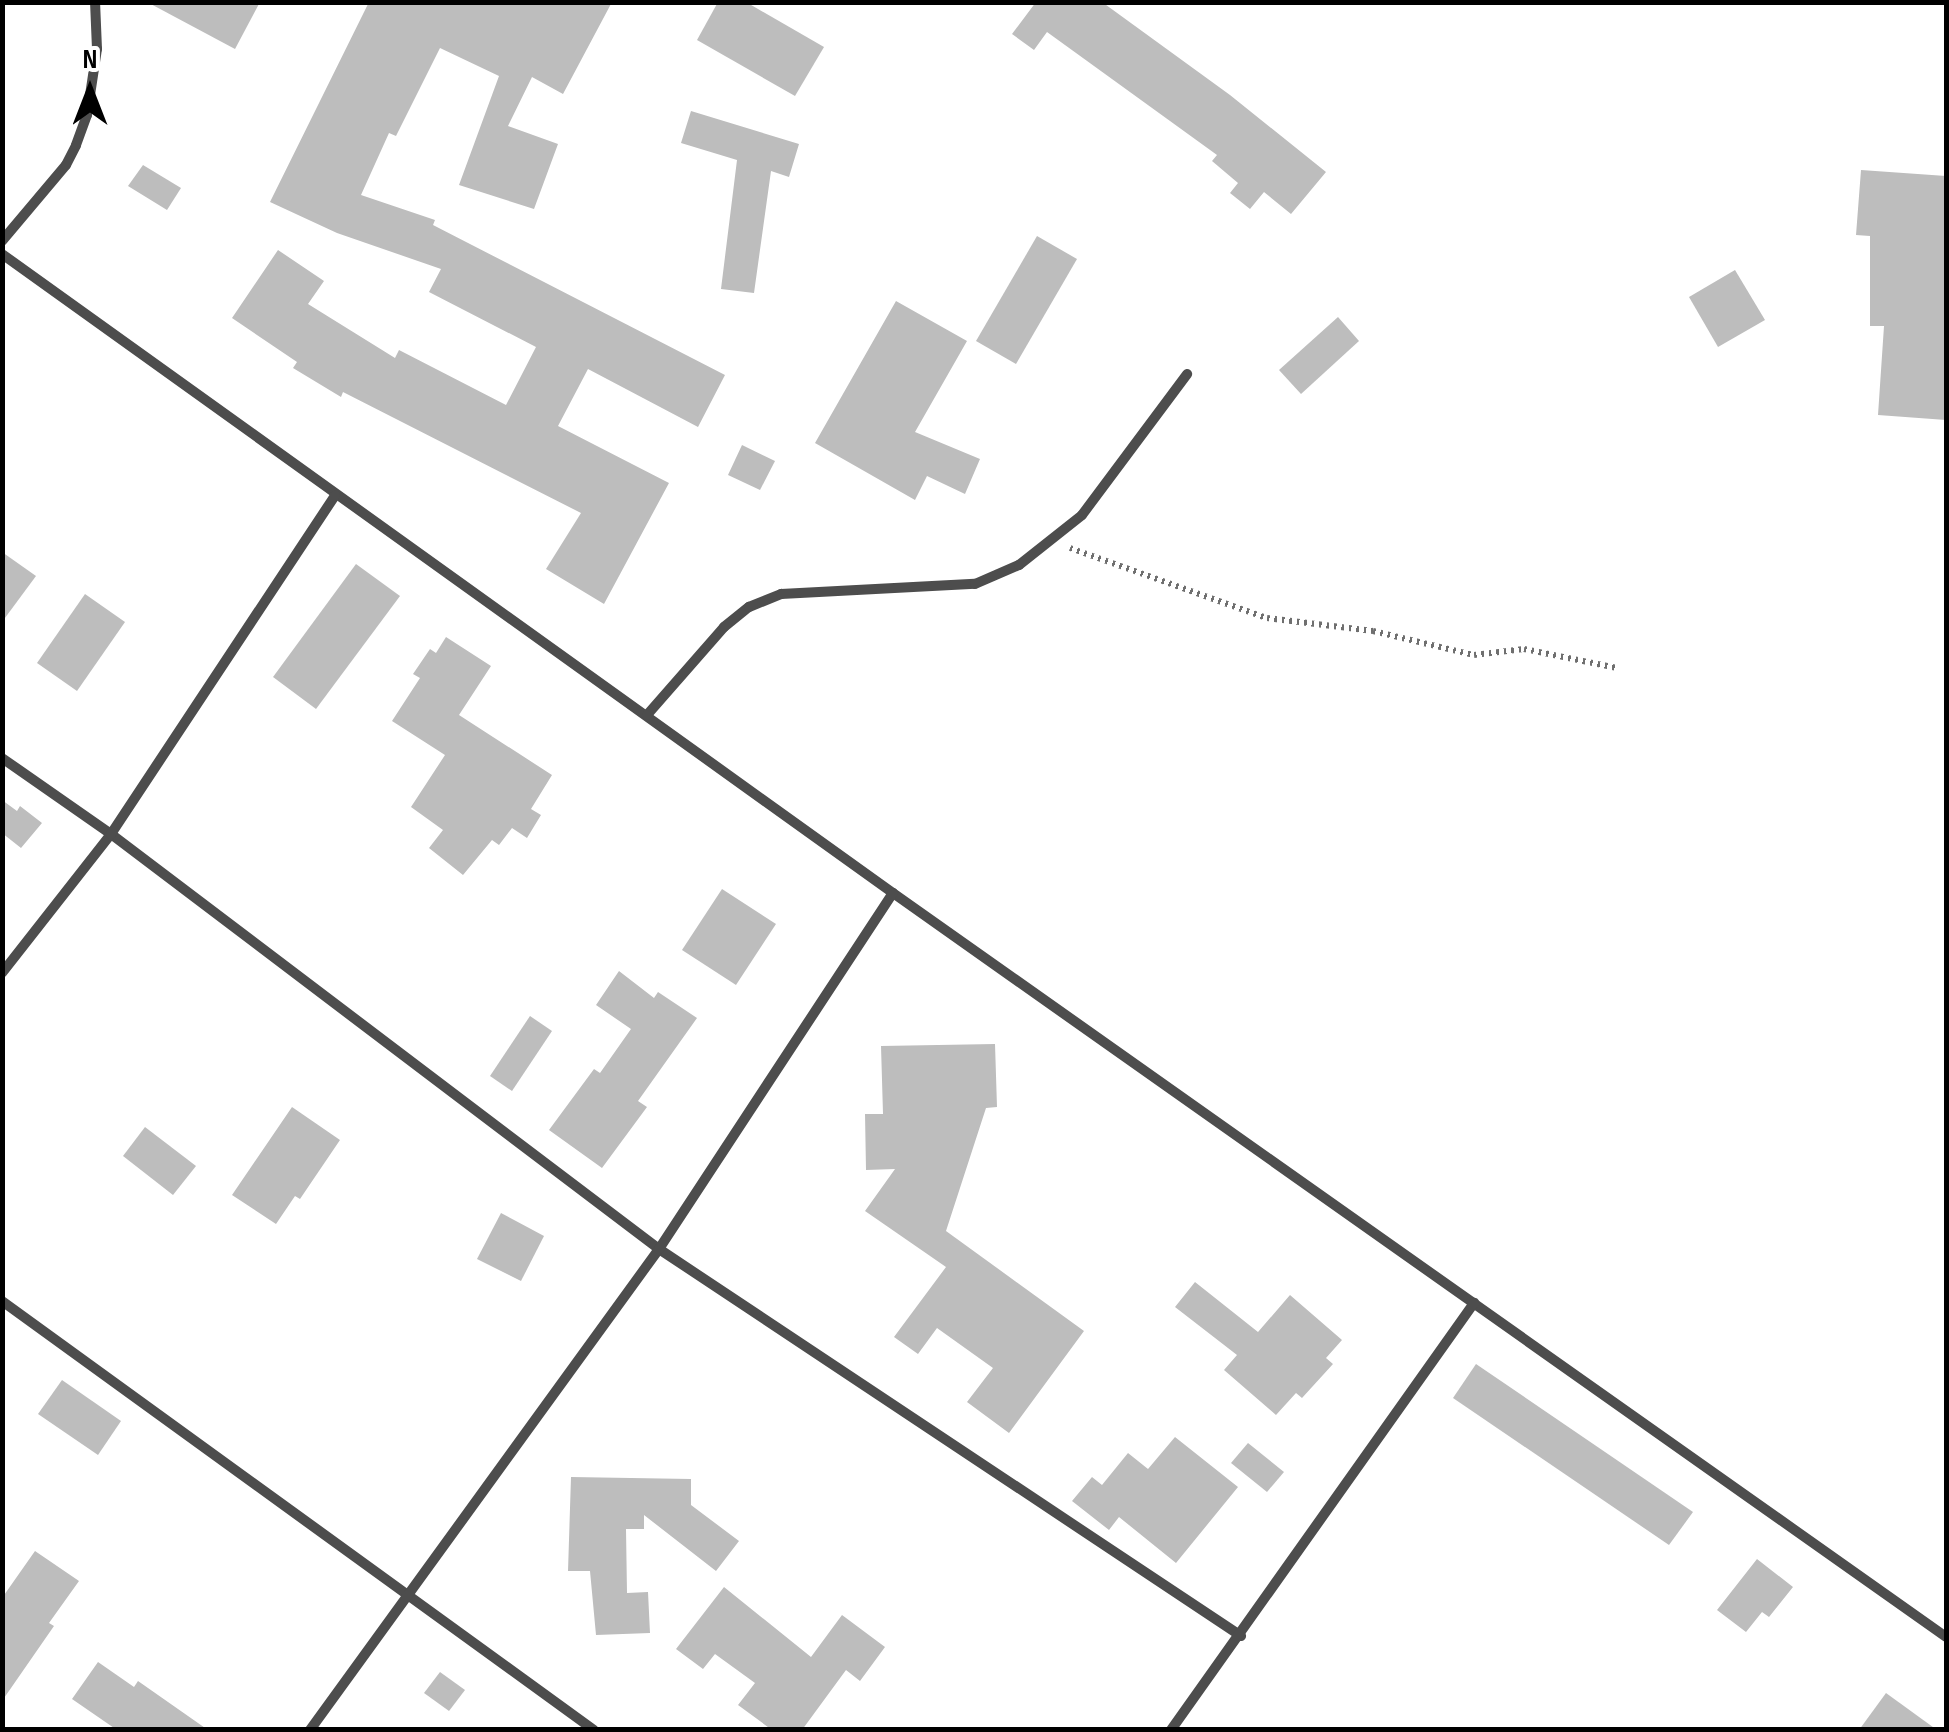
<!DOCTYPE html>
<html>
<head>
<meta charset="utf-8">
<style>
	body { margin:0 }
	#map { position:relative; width:1949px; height:1732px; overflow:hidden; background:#fff; font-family:"Sofia Sans Condensed",sans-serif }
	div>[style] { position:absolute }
	.building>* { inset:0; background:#bdbdbd }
	.path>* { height:6px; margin-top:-3px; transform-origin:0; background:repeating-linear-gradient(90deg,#6f6f6f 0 2.5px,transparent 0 7.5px) }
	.minor>* { height:10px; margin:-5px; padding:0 5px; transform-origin:5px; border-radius:5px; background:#4d4d4d }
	span { translate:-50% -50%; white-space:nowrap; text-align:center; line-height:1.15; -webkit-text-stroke:8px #fff; paint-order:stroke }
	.frame { position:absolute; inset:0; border:5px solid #000; pointer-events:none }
	.north { position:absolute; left:40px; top:40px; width:100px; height:100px; -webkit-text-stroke:8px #fff; paint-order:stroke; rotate:0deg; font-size:28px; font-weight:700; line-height:40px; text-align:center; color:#000 }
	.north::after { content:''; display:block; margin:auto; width:35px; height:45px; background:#000; clip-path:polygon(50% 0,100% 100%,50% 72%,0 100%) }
</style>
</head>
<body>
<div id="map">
	<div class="building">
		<i style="clip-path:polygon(147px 2px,260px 2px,235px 49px)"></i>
		<i style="clip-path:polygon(369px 2px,612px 2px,563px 94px,532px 77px,508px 126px,558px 144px,534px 209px,459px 185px,499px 76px,440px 48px,396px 136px,389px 133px,361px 195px,435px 220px,433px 225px,725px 375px,698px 427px,588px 369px,558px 426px,669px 483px,604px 604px,546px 569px,581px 513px,343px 392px,341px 397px,293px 368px,297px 362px,232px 318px,278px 250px,324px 281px,308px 304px,395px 358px,399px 350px,506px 405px,536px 347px,429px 292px,441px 269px,337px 233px,270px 202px)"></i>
		<i style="clip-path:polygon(718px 2px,746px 2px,824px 47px,795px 96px,697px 40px)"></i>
		<i style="clip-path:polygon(1036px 2px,1102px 2px,1230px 95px,1326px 172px,1291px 214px,1264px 192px,1250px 209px,1230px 193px,1238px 183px,1212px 161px,1217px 155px,1047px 32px,1034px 50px,1012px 34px)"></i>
		<i style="clip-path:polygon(691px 111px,799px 144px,789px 177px,771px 171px,754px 293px,721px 289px,737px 160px,681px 143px)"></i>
		<i style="clip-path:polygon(143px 165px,181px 188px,167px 210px,128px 186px)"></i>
		<i style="clip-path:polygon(1861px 170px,1946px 176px,1946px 420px,1878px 415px,1884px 326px,1870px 326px,1870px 236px,1856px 235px)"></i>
		<i style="clip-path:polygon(1037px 236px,1077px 259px,1016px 364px,976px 341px)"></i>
		<i style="clip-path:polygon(1735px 270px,1765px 320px,1718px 347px,1689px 297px)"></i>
		<i style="clip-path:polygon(896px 301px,967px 341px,915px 432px,980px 459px,965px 494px,927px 476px,915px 500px,815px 443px)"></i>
		<i style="clip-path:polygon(1338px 317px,1359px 341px,1301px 394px,1279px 370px)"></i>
		<i style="clip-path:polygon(742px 445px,775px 461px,760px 490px,728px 475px)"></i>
		<i style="clip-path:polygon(2px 552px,36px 576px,2px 622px)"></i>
		<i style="clip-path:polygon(356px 564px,400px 596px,316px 709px,273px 677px)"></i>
		<i style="clip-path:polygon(85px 594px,125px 622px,77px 691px,37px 663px)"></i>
		<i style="clip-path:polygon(446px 637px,491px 666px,459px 715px,552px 775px,531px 809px,541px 815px,527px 838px,512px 828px,499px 845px,492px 840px,463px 875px,429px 848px,443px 830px,411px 807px,445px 755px,392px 721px,420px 678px,413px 674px,430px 649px,436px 653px)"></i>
		<i style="clip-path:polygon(2px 800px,17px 811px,20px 806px,42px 823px,21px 848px,2px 833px)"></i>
		<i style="clip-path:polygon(722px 889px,776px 924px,736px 985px,682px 950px)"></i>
		<i style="clip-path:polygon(619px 971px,654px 998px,658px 992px,697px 1018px,638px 1101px,647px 1107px,602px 1168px,549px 1130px,594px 1069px,600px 1073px,631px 1029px,596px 1005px)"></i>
		<i style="clip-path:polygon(530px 1016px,552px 1031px,512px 1091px,490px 1076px)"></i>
		<i style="clip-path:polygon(995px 1044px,997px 1107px,986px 1108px,946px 1231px,1084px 1331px,1009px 1433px,967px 1402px,993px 1368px,937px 1328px,918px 1354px,894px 1337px,946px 1267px,865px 1211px,895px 1169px,866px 1170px,865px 1114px,883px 1114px,881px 1046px)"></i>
		<i style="clip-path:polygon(292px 1107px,340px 1140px,300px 1199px,295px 1196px,276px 1224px,232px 1195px)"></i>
		<i style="clip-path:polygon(145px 1127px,196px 1166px,173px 1195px,123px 1156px)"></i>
		<i style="clip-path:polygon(501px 1213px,544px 1236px,521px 1281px,477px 1259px)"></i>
		<i style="clip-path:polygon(1195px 1282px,1258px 1332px,1290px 1295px,1342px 1340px,1326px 1358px,1333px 1364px,1302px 1398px,1296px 1393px,1276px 1415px,1224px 1370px,1237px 1355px,1175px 1307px)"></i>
		<i style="clip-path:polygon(1476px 1364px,1693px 1512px,1669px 1545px,1453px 1398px)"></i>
		<i style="clip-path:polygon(62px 1380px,121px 1421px,98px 1455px,38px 1414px)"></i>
		<i style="clip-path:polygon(1175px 1437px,1238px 1487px,1176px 1563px,1119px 1517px,1109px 1530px,1072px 1501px,1092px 1477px,1102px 1485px,1128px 1453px,1148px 1469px)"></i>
		<i style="clip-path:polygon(1248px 1443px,1284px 1472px,1267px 1492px,1231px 1463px)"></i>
		<i style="clip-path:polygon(571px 1477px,691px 1479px,691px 1505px,739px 1541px,716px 1571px,644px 1515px,644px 1529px,626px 1529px,627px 1593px,648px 1592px,650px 1633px,596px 1635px,590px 1571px,568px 1571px)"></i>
		<i style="clip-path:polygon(35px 1551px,79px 1581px,49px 1623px,54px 1626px,2px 1701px,2px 1598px)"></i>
		<i style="clip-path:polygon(1757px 1559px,1793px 1587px,1769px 1617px,1762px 1612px,1746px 1632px,1717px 1610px)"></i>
		<i style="clip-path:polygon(724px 1587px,811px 1657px,842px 1615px,885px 1647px,860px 1681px,846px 1670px,802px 1730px,772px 1730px,738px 1705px,755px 1683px,715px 1654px,703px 1669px,676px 1649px)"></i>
		<i style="clip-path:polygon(98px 1662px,134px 1687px,138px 1681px,208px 1730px,117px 1730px,72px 1699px)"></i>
		<i style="clip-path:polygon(440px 1672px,465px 1690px,449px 1711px,424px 1693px)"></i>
		<i style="clip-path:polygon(1886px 1693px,1937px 1730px,1859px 1730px)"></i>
	</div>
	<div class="path">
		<i style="left:1070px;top:548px;width:209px;rotate:19.6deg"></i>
		<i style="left:1267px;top:618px;width:107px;rotate:7deg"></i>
		<i style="left:1373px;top:631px;width:104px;rotate:13.4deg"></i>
		<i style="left:1474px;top:655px;width:50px;rotate:-6.8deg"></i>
		<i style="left:1524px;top:649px;width:95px;rotate:11.5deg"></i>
	</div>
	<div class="minor">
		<i style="left:2px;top:241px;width:99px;rotate:-49.9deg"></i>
		<i style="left:66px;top:165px;width:22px;rotate:-63deg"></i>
		<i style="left:76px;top:145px;width:32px;rotate:-70deg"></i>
		<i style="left:87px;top:115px;width:67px;rotate:-81.4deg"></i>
		<i style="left:97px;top:49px;width:47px;rotate:-92.4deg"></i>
		<i style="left:2px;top:254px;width:1096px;rotate:35.65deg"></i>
		<i style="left:893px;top:893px;width:1289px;rotate:35.24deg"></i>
		<i style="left:647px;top:715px;width:117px;rotate:-48.8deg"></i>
		<i style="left:724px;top:627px;width:32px;rotate:-39deg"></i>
		<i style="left:749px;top:607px;width:35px;rotate:-22deg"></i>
		<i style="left:781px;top:594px;width:194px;rotate:-3deg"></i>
		<i style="left:975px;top:584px;width:48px;rotate:-23.4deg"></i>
		<i style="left:1019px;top:565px;width:80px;rotate:-38.4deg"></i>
		<i style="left:1082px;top:515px;width:176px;rotate:-53.3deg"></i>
		<i style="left:2px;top:758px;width:133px;rotate:34.9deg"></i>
		<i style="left:111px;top:834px;width:687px;rotate:37.14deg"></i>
		<i style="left:659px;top:1249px;width:699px;rotate:33.62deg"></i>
		<i style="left:2px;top:973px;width:177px;rotate:-51.9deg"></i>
		<i style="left:111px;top:834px;width:406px;rotate:-56.5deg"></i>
		<i style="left:2px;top:1301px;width:731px;rotate:35.93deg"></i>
		<i style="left:310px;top:1730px;width:594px;rotate:-54.04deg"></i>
		<i style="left:659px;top:1249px;width:426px;rotate:-56.7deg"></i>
		<i style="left:1171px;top:1730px;width:524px;rotate:-54.64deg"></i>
	</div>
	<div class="frame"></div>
	<div class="north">N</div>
</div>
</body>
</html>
